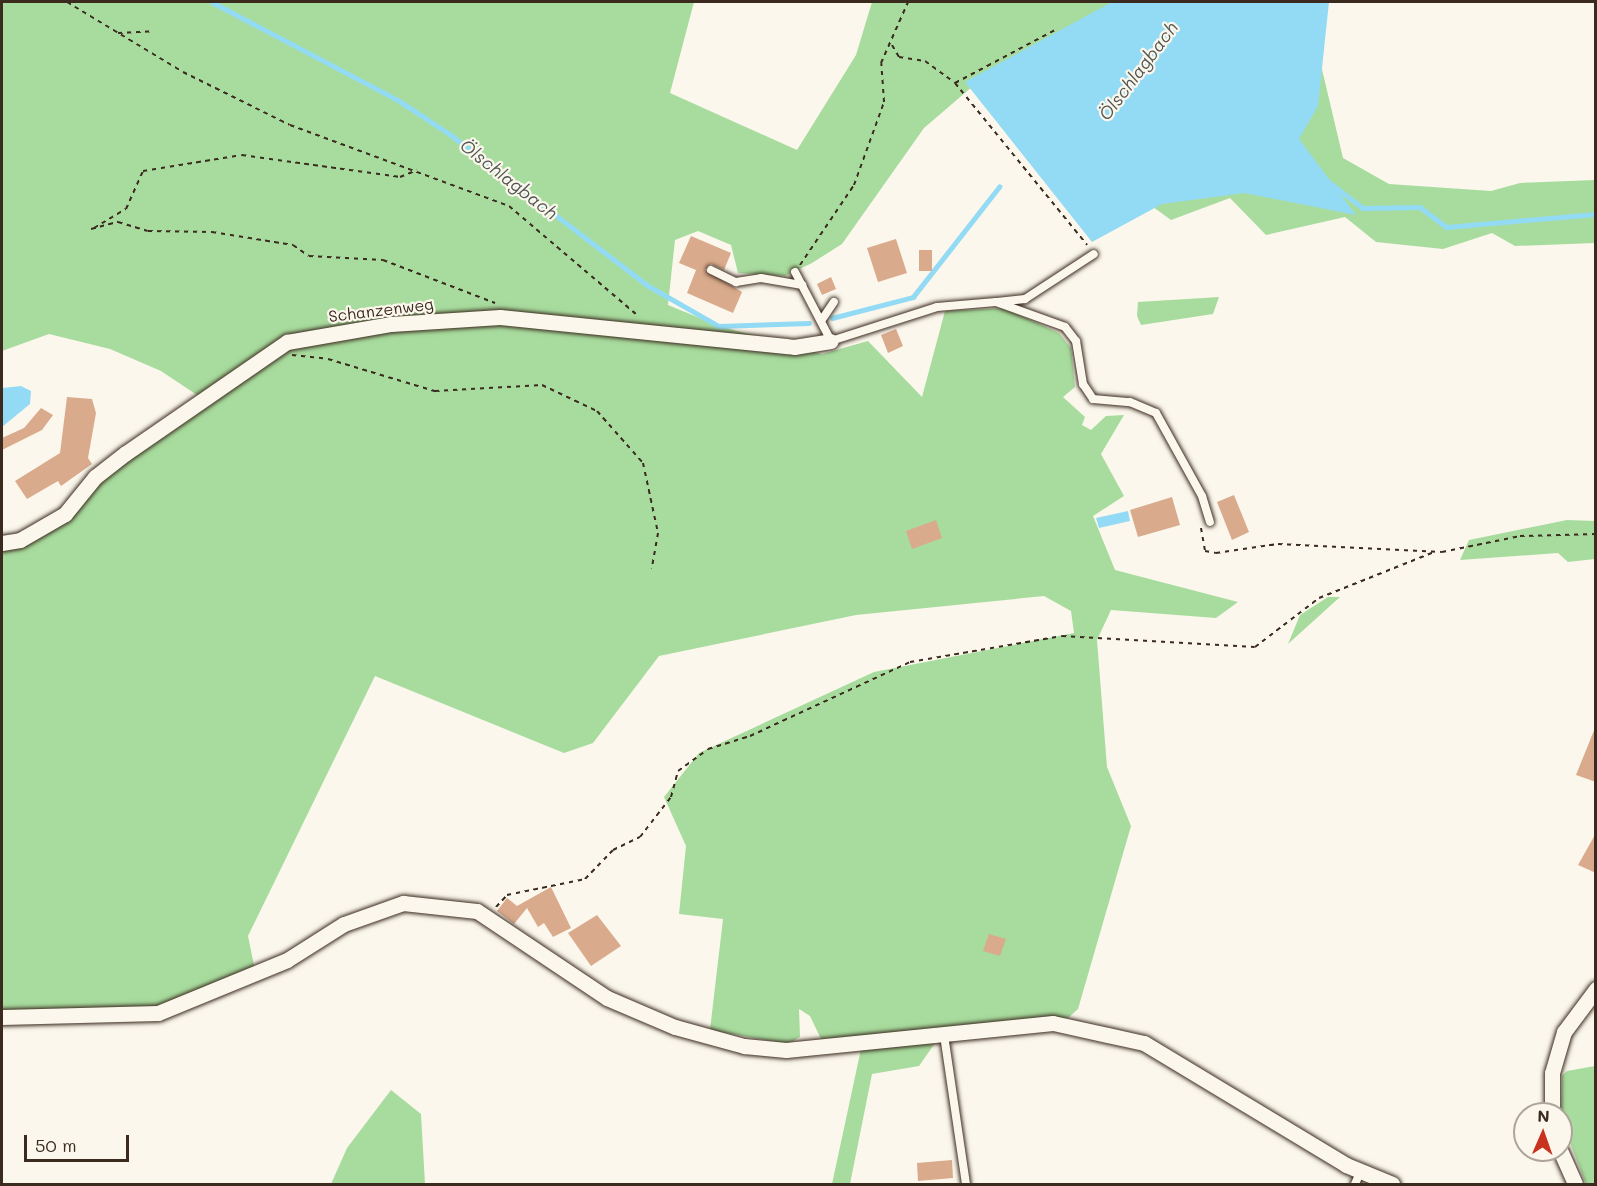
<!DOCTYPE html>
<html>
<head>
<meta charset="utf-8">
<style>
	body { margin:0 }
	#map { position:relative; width:1597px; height:1186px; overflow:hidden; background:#fbf7ec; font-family:Mali,sans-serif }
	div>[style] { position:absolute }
	.green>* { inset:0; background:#a8dc9e }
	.water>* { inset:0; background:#93dbf5 }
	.stream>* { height:4.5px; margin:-2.25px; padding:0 2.25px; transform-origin:2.25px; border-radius:2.25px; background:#93dbf5 }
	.building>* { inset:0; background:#daaa8c }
	.path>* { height:2px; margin-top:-1px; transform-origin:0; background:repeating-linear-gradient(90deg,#3b2a1e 0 4.5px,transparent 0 9px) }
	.roads { filter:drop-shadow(0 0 2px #3b2a1e) drop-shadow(0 0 2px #3b2a1e) }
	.service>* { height:8px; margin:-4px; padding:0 4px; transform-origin:4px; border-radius:4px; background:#fbf7ec }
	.minor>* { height:15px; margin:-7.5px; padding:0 7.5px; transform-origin:7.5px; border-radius:7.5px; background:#fbf7ec }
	span { translate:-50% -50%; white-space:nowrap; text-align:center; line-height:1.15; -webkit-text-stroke:4.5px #fbf7ec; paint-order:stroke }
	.street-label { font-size:16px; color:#3b2a1e }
	.water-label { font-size:18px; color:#515654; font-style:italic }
	.frame { position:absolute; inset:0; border:3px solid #3b2a1e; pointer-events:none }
	.north { position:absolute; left:1513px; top:1102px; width:60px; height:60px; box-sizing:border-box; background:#fbf7ec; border:2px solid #aea59a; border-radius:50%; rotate:2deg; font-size:16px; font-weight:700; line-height:24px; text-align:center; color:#3b2a1e }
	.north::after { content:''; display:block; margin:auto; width:21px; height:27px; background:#c8321e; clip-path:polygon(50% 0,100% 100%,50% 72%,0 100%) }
	.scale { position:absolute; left:24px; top:1135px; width:105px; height:27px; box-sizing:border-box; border:3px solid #3b2a1e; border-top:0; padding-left:8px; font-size:18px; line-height:21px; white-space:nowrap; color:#3b2a1e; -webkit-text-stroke:4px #fbf7ec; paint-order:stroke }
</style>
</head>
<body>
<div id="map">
	<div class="green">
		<i style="clip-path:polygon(2px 2px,694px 2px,670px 93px,797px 150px,856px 55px,872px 2px,1120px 2px,994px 68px,924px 128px,842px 244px,812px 263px,785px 276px,738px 273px,731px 245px,698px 231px,675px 240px,668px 305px,719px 326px,822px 354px,868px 341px,922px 397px,945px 311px,1004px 308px,1059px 333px,1071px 348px,1075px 387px,1063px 397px,1085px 417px,1082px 425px,1091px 430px,1106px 416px,1124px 415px,1101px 454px,1124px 496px,1093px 516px,1115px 570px,1238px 602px,1216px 618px,1111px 610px,1097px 640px,1107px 767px,1131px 826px,1078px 1009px,1068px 1018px,821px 1039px,810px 1016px,799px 1009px,800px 1037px,788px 1044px,710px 1030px,723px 919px,679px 914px,686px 846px,664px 797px,699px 753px,874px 672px,1074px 633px,1071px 611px,1044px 596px,856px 615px,659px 656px,593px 743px,564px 753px,375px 676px,248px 936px,256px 975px,158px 1014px,2px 1017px,2px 544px,19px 543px,203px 399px,161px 371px,110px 349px,49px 334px,2px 351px)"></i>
		<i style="clip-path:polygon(1316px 44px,1343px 158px,1389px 184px,1491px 191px,1520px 183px,1595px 180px,1595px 243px,1515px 246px,1492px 233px,1443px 249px,1376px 242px,1345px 217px,1266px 235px,1230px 198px,1171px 220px,1149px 204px)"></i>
		<i style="clip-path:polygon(1219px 297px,1213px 314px,1141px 325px,1137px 316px,1138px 302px)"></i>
		<i style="clip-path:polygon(1567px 520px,1595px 521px,1595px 559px,1568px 562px,1558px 553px,1460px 560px,1469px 540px)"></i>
		<i style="clip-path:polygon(1328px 597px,1340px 597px,1288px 644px,1300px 615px)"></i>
		<i style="clip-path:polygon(935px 1043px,919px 1066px,872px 1074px,850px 1184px,832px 1184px,861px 1049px)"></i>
		<i style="clip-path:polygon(1595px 1066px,1595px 1184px,1586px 1184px,1561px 1119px,1562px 1076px,1567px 1071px)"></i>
		<i style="clip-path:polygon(391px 1090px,421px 1114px,425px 1184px,331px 1184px,347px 1148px)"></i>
	</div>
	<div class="water">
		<i style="clip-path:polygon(1112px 2px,1329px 2px,1318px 106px,1299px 139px,1356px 215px,1244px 193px,1162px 204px,1092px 242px,965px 82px)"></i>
		<i style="clip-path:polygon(21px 386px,31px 391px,30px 404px,2px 427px,2px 388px)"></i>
		<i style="clip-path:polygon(1128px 511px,1130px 521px,1099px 528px,1096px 518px)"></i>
	</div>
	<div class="stream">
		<i style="left:212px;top:2px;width:210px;rotate:27.8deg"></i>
		<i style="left:398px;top:100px;width:64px;rotate:33.4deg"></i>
		<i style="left:451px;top:135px;width:247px;rotate:37.4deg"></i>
		<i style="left:647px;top:285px;width:83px;rotate:29.7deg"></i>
		<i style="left:719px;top:326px;width:90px;rotate:-1.9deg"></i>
		<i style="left:1329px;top:182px;width:43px;rotate:37.4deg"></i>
		<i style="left:1363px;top:208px;width:57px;rotate:-1deg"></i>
		<i style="left:1420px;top:207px;width:34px;rotate:37deg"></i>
		<i style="left:1447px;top:227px;width:150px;rotate:-5deg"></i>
		<i style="left:832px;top:318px;width:84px;rotate:-14.5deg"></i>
		<i style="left:913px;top:297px;width:140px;rotate:-52deg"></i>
	</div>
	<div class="building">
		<i style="clip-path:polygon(691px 236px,731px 253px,724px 270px,711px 264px,705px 270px,742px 292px,733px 313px,687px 293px,696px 270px,679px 263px)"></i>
		<i style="clip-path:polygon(896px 239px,907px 273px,878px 282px,867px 248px)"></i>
		<i style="clip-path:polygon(919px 250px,932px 250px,932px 271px,919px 271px)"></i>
		<i style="clip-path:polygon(831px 277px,836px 289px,822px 295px,817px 284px)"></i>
		<i style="clip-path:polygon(896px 329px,903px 346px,888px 353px,881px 335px)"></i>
		<i style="clip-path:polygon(67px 397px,92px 399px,96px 413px,88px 458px,92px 464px,61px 486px,58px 481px,27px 499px,15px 481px,60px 453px)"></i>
		<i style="clip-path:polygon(41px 408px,53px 415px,42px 430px,2px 450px,2px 438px,24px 428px)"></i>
		<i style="clip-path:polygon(1234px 495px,1249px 532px,1232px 540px,1217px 502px)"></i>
		<i style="clip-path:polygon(1172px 497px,1180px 525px,1138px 537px,1130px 510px)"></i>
		<i style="clip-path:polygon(936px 520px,942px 538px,912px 549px,906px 531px)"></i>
		<i style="clip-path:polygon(1595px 728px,1596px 728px,1596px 782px,1576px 775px)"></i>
		<i style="clip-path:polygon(1596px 833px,1596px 873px,1578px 865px)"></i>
		<i style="clip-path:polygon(551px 887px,571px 928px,553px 937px,544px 923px,538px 927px,527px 908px,514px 924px,497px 911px,507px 898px,517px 906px)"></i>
		<i style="clip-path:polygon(597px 915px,621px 946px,591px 966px,568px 933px)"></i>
		<i style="clip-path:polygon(989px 934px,1006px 939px,1000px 956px,983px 951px)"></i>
		<i style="clip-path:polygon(952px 1160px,953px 1178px,918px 1181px,917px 1163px)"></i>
	</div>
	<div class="path">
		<i style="left:67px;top:2px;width:135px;rotate:31.1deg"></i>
		<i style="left:183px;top:72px;width:119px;rotate:26.4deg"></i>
		<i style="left:290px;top:125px;width:233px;rotate:20.3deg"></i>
		<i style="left:509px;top:206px;width:168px;rotate:40.4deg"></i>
		<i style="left:118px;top:33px;width:35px;rotate:-3deg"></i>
		<i style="left:892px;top:45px;width:14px;rotate:60deg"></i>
		<i style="left:899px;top:57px;width:26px;rotate:9deg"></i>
		<i style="left:925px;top:61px;width:37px;rotate:36deg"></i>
		<i style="left:955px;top:83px;width:209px;rotate:50.8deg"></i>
		<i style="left:955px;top:83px;width:115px;rotate:-27.9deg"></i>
		<i style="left:94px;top:228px;width:37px;rotate:-31deg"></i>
		<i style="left:126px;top:209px;width:42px;rotate:-65.9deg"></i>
		<i style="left:143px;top:171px;width:100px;rotate:-9.2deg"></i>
		<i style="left:242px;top:155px;width:160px;rotate:7.9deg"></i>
		<i style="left:400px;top:177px;width:18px;rotate:-22deg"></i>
		<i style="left:91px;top:229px;width:28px;rotate:-15deg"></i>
		<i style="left:118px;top:222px;width:31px;rotate:17deg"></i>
		<i style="left:148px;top:231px;width:64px;rotate:0.9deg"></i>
		<i style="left:212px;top:232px;width:82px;rotate:9.1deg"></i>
		<i style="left:293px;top:245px;width:19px;rotate:35deg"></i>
		<i style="left:309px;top:256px;width:74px;rotate:3.1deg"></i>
		<i style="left:383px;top:260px;width:120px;rotate:21deg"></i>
		<i style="left:800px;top:265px;width:97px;rotate:-56deg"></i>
		<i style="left:854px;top:185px;width:88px;rotate:-70.1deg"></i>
		<i style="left:884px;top:102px;width:39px;rotate:-94deg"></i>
		<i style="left:881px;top:63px;width:67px;rotate:-66.1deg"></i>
		<i style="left:292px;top:355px;width:36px;rotate:6deg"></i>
		<i style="left:328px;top:359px;width:112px;rotate:16.7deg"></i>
		<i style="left:435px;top:391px;width:107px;rotate:-3.2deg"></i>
		<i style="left:542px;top:385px;width:61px;rotate:25.3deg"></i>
		<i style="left:597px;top:411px;width:69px;rotate:48.5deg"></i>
		<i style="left:643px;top:463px;width:72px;rotate:77.9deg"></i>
		<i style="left:658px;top:533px;width:36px;rotate:100deg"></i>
		<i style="left:1201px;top:528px;width:23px;rotate:80deg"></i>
		<i style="left:1205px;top:551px;width:11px;rotate:10deg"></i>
		<i style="left:1216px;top:553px;width:63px;rotate:-8.3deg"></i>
		<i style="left:1278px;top:544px;width:164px;rotate:2.8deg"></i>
		<i style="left:1442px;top:552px;width:80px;rotate:-11.6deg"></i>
		<i style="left:1520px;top:536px;width:76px;rotate:-1.5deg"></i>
		<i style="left:496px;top:907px;width:16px;rotate:-47deg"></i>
		<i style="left:507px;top:895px;width:80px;rotate:-11.6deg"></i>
		<i style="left:585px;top:879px;width:40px;rotate:-46deg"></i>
		<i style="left:613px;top:850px;width:30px;rotate:-26deg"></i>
		<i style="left:640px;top:837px;width:51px;rotate:-52.2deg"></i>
		<i style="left:671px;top:797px;width:27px;rotate:-75deg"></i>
		<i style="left:678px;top:771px;width:37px;rotate:-36deg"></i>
		<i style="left:708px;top:749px;width:44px;rotate:-17.2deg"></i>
		<i style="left:750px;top:736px;width:176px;rotate:-24.8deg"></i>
		<i style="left:910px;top:662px;width:154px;rotate:-9.7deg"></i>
		<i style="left:1062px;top:636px;width:193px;rotate:3.3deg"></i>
		<i style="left:1255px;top:647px;width:81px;rotate:-37.4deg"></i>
		<i style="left:1319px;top:598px;width:124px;rotate:-21.8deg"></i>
	</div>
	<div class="roads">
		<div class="service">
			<i style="left:711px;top:270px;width:28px;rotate:26deg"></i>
			<i style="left:736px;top:282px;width:25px;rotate:-9deg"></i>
			<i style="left:761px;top:278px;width:42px;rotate:9.7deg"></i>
			<i style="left:795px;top:272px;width:78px;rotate:62.4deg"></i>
			<i style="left:831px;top:341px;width:111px;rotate:-17.8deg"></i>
			<i style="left:937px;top:307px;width:59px;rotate:-4.8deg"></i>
			<i style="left:996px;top:302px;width:73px;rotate:19.9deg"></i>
			<i style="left:1065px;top:327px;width:18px;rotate:52deg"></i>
			<i style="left:1076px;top:341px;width:44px;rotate:80.8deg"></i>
			<i style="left:1083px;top:384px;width:18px;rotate:56deg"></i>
			<i style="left:1093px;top:399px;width:37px;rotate:5deg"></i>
			<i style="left:1130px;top:402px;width:28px;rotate:23deg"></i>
			<i style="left:1156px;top:413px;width:95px;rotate:61deg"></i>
			<i style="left:1202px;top:496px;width:27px;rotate:73deg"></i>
			<i style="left:997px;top:302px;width:28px;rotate:-6deg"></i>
			<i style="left:1025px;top:299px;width:82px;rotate:-33.1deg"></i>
			<i style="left:821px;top:321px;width:23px;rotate:-56deg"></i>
			<i style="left:944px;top:1035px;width:151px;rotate:81.6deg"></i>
			<i style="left:1355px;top:1184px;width:12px;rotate:-66deg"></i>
		</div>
		<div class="minor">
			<i style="left:2px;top:543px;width:18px;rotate:-9deg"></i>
			<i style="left:20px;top:540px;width:52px;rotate:-30deg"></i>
			<i style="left:65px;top:514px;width:48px;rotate:-51deg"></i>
			<i style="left:95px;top:477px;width:39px;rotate:-38deg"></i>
			<i style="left:126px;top:453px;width:196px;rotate:-34.6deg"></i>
			<i style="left:287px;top:342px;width:106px;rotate:-9.8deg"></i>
			<i style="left:391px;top:324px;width:109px;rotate:-3.7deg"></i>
			<i style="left:500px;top:317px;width:296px;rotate:5.8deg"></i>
			<i style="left:794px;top:347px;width:37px;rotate:-9deg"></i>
			<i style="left:2px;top:1017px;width:156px;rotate:-1.5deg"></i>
			<i style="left:158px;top:1013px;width:139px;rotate:-22.3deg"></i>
			<i style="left:287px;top:960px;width:67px;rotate:-32.3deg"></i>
			<i style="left:344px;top:924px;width:63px;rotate:-19.6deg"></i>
			<i style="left:403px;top:903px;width:74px;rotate:6.2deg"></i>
			<i style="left:477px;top:911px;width:156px;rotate:33.8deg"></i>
			<i style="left:607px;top:998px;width:74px;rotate:23.1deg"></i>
			<i style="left:675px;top:1027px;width:72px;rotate:15.4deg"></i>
			<i style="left:744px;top:1046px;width:42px;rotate:5.4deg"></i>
			<i style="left:786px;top:1050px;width:268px;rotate:-5.8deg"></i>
			<i style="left:1053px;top:1023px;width:93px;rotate:12.4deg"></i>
			<i style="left:1144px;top:1043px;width:236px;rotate:31.1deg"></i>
			<i style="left:1346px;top:1165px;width:50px;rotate:22.4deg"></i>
			<i style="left:1552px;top:1114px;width:41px;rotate:-90deg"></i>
			<i style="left:1552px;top:1073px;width:43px;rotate:-73.7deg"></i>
			<i style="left:1564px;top:1032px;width:54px;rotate:-53.3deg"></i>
			<i style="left:1560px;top:1150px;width:37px;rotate:66deg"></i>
		</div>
	</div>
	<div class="street-label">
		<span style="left:381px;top:310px;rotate:-7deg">Schanzenweg</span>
	</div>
	<div class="water-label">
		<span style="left:1138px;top:71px;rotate:-53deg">Ölschlagbach</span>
		<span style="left:509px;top:179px;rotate:38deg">Ölschlagbach</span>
	</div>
	<div class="frame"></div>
	<div class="north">N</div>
	<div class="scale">50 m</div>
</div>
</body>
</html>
